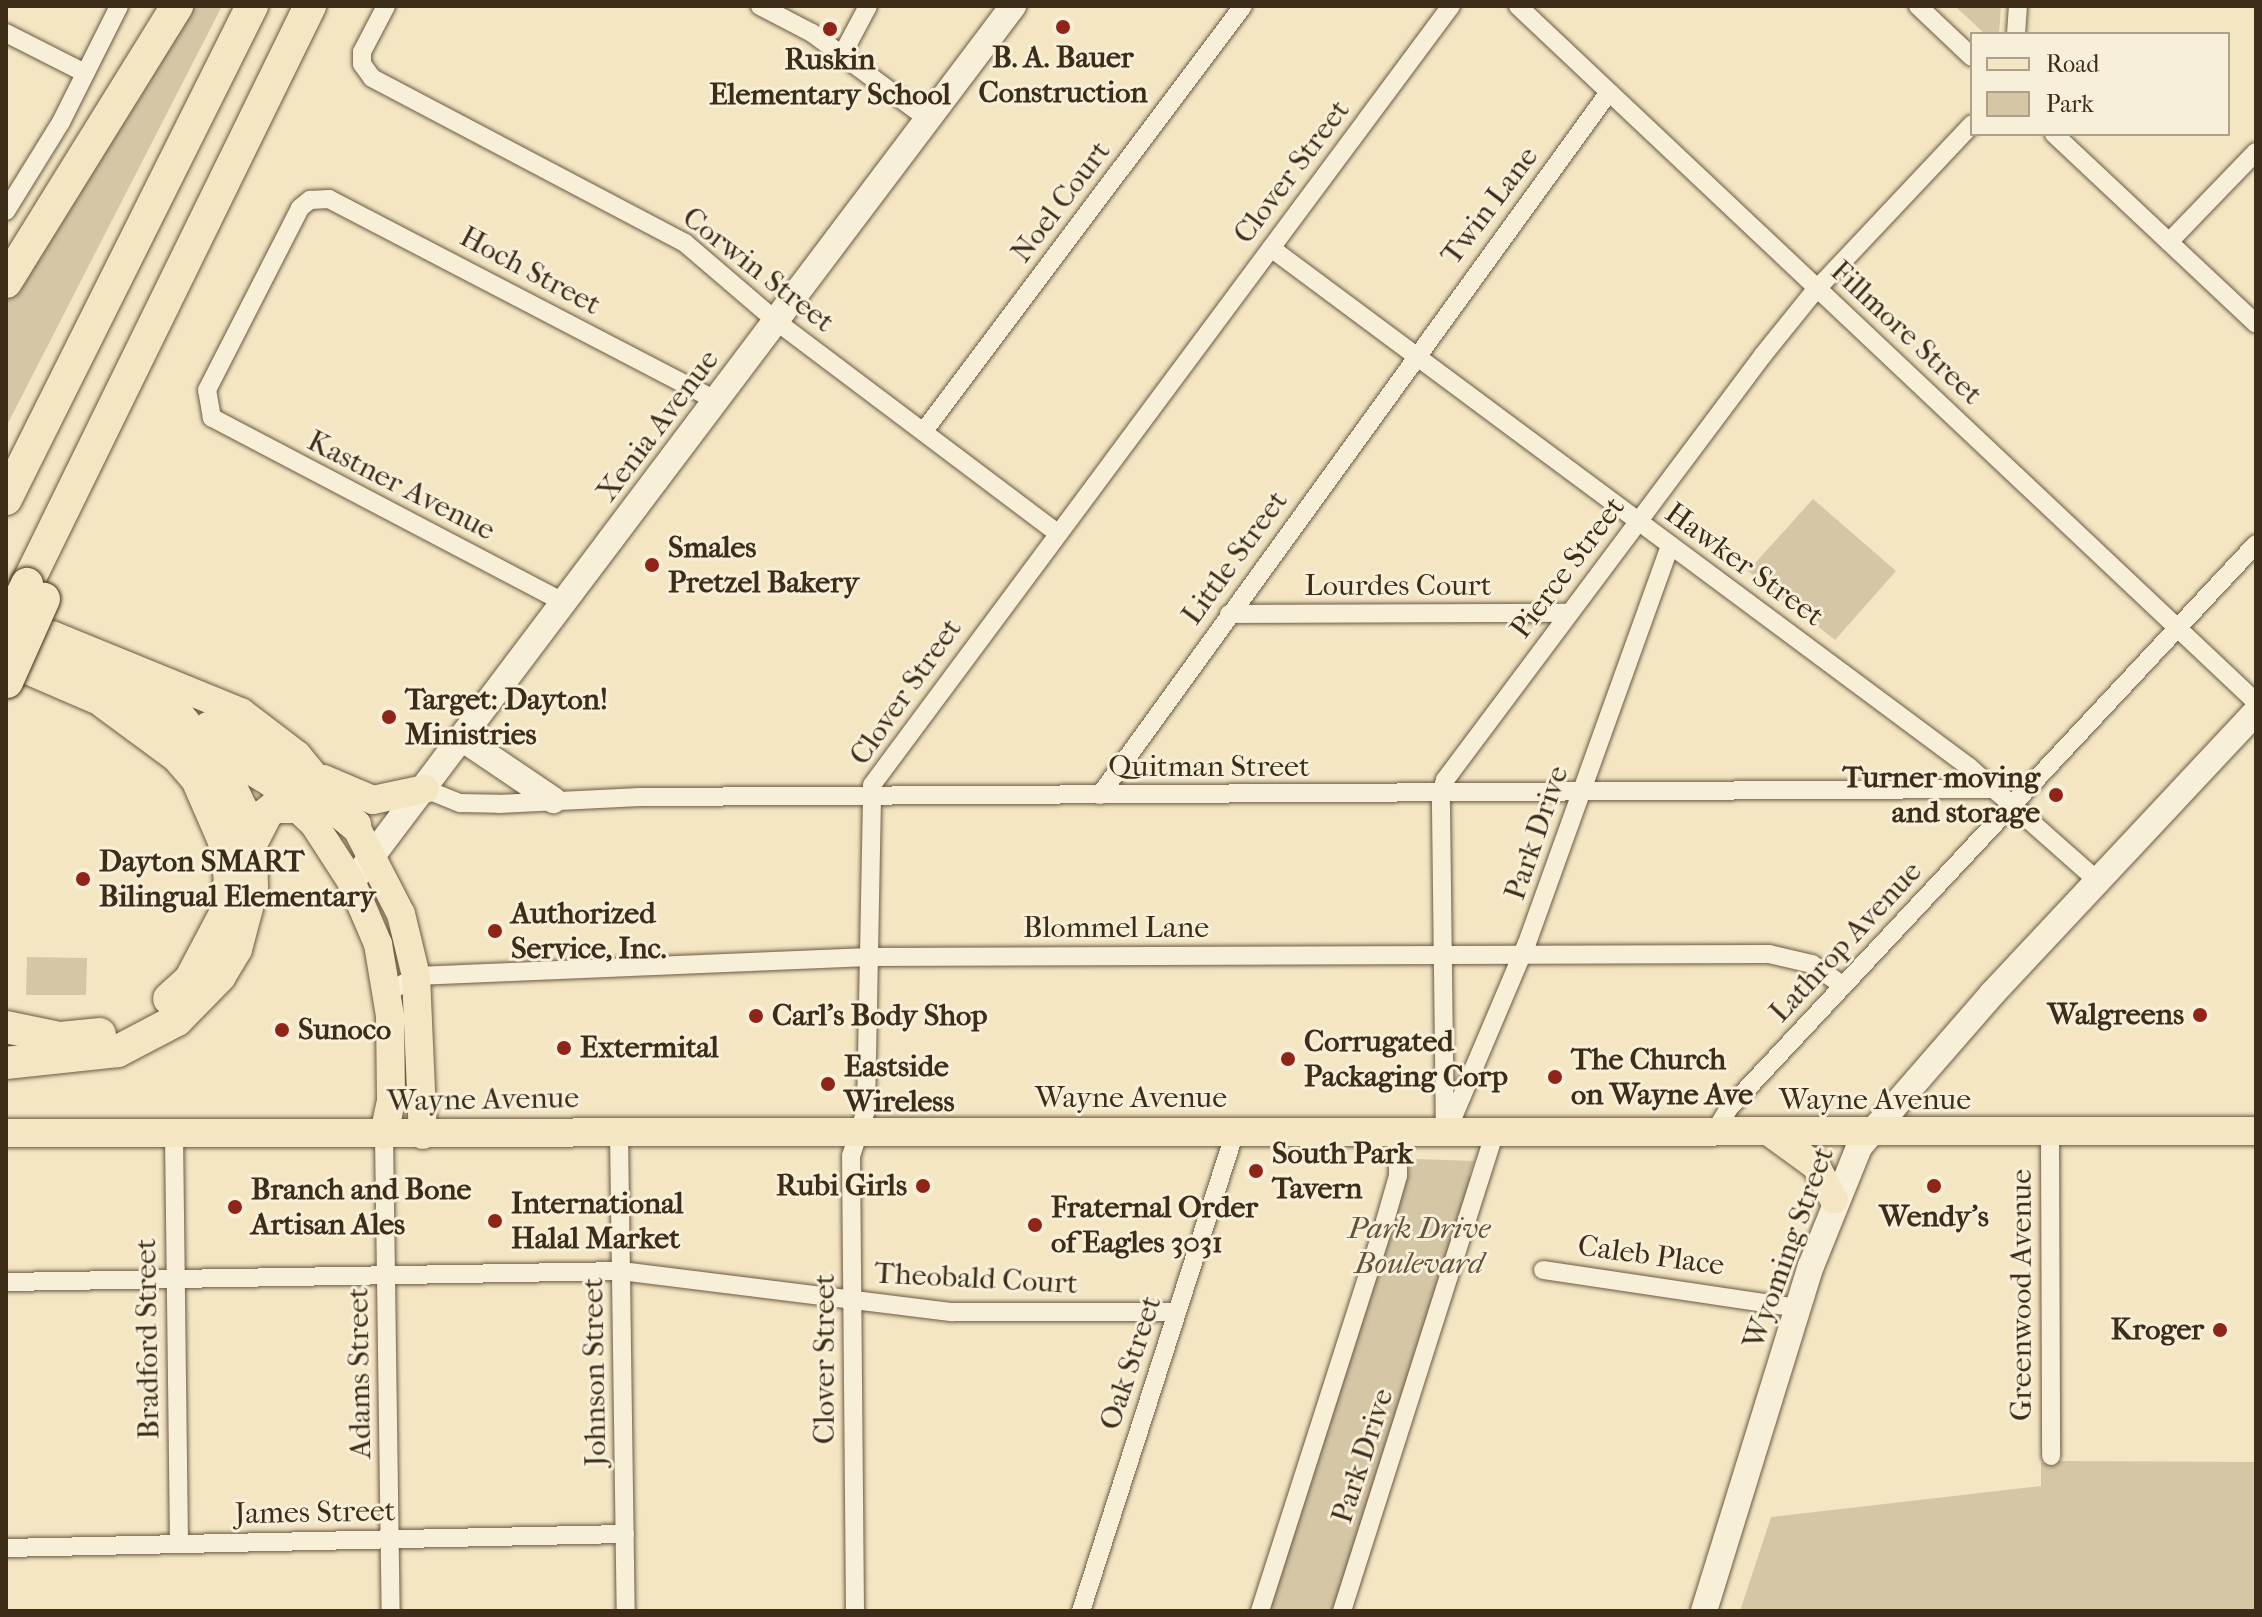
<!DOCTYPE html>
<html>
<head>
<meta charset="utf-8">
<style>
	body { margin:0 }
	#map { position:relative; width:2262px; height:1617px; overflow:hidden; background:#f4e6c3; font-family:"IM FELL French Canon",serif }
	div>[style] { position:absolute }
	.green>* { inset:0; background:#d5c6a6 }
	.roads { filter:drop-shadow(0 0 2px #6b5a43) drop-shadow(0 0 2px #6b5a43) }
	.street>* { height:18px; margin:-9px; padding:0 9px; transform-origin:9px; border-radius:9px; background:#f8efd8 }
	.secondary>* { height:26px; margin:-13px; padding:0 13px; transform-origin:13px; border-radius:13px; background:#f8efd8 }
	.primary>* { height:28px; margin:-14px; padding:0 14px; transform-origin:14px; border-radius:14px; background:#f4e6c3 }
	.highway>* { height:32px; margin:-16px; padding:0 16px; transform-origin:16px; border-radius:16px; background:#f4e6c3 }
	.bridges { filter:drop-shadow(0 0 2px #3d2c18) drop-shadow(0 0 2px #3d2c18) }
	.highway-bridge>* { height:32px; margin:-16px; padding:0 16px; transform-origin:16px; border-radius:16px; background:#f4e6c3 }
	.dots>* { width:22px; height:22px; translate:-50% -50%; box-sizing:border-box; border:4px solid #f8efd8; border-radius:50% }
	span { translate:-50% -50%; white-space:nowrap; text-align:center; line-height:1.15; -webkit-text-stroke:6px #f8efd8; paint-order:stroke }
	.poi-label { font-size:30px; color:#3d2c18; font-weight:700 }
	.left { translate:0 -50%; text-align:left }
	.right { translate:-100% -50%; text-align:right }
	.street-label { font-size:30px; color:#3d2c18 }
	.park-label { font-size:30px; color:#63523c; font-style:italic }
	.frame { position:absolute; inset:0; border:8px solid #3d2c18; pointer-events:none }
	.legend { position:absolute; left:1970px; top:32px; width:260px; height:104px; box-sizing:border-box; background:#f8efd8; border:2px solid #ada18b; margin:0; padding:10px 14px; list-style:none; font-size:24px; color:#3d2c18 }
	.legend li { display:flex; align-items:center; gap:16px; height:40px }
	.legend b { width:40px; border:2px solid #ada18b }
</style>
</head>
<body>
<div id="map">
	<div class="green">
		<i style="clip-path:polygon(188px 6px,222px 6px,6px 427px,6px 295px,149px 83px)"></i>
		<i style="clip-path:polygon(1955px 6px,2001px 6px,1999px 34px,1985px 34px)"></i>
		<i style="clip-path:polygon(1813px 499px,1896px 571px,1835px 640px,1748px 571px)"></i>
		<i style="clip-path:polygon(27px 957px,87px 958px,86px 995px,26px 995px)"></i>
		<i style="clip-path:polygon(1417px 1159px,1474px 1161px,1469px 1176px,1477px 1185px,1342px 1611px,1260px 1611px,1398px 1176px,1407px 1176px,1410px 1162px)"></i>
		<i style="clip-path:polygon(2059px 1461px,2256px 1462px,2256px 1611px,1740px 1611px,1771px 1517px,2041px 1486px,2041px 1463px)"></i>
	</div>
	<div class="roads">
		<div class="street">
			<i style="left:386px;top:6px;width:52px;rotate:117.6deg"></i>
			<i style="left:362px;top:52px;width:12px;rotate:90deg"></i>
			<i style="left:362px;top:64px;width:17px;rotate:54deg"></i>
			<i style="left:372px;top:78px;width:354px;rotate:27.8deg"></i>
			<i style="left:685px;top:243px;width:120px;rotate:40.6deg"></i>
			<i style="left:776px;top:321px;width:351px;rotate:37deg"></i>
			<i style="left:760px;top:6px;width:59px;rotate:27.4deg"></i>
			<i style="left:812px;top:33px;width:144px;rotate:36.6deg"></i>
			<i style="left:1518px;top:6px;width:1014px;rotate:43.32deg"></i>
			<i style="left:1918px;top:6px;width:74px;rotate:43.4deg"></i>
			<i style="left:6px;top:33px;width:89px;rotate:26.9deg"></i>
			<i style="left:2016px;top:34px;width:28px;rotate:-86deg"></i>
			<i style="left:842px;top:55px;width:55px;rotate:-62deg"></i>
			<i style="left:2054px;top:134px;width:277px;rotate:43.2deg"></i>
			<i style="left:6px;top:211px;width:105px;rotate:-58.3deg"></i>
			<i style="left:61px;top:122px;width:130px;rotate:-63.4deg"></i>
			<i style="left:2169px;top:242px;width:125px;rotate:-46deg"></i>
			<i style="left:1271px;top:248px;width:870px;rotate:36.63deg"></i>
			<i style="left:1969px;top:767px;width:172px;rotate:41.5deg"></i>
			<i style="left:924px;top:431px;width:531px;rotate:-53.11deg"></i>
			<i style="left:565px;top:603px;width:399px;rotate:-152.3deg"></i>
			<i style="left:212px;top:418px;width:28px;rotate:-100deg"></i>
			<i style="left:207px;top:390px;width:204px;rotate:-62.9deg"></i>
			<i style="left:300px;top:208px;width:13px;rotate:-39deg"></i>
			<i style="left:310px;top:200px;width:19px;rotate:-3deg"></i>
			<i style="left:329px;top:199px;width:437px;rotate:27.5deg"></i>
			<i style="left:1229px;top:614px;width:338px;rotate:-0.2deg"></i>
			<i style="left:425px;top:789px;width:38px;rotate:22deg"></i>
			<i style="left:460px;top:803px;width:39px;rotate:1deg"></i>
			<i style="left:499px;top:804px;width:141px;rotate:-2.8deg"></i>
			<i style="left:640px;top:797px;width:1357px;rotate:-0.34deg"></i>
			<i style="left:1100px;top:795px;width:868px;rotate:-54.09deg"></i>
			<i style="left:387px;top:993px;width:34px;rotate:-30deg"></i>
			<i style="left:416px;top:976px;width:453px;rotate:-2.4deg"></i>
			<i style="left:869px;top:957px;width:900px;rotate:-0.19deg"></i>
			<i style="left:1769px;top:954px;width:44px;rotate:13.1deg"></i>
			<i style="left:1812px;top:964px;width:38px;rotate:35deg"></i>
			<i style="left:1448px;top:1129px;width:202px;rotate:-67deg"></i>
			<i style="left:1527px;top:943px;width:423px;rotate:-70.2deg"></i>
			<i style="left:619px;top:1133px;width:478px;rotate:89.2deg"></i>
			<i style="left:2050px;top:1133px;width:323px;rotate:89.8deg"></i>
			<i style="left:174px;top:1134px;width:410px;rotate:89.3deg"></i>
			<i style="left:384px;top:1135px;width:476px;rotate:89.2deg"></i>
			<i style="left:1445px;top:1135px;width:341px;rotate:-90.7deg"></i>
			<i style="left:1441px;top:794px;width:15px;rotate:-74deg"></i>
			<i style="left:1445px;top:780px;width:531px;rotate:-53.19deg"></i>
			<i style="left:1763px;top:355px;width:80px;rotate:-51.1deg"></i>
			<i style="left:1813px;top:293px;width:232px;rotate:-46.7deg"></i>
			<i style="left:1723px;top:1135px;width:9px;rotate:-131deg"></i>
			<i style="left:1717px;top:1128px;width:23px;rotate:-59deg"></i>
			<i style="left:1729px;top:1108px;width:772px;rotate:-46.94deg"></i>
			<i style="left:1543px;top:1270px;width:258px;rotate:8.5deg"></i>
			<i style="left:6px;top:1282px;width:615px;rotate:-1.02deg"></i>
			<i style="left:621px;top:1271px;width:334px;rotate:7.1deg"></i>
			<i style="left:952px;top:1312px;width:225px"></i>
			<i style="left:6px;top:1548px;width:619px;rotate:-1.3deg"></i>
			<i style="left:855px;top:1611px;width:455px;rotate:-90.5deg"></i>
			<i style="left:851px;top:1156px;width:48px;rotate:-71.9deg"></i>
			<i style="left:866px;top:1110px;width:325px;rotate:-88.9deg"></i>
			<i style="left:872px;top:785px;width:971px;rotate:-53.38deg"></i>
			<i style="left:1081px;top:1611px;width:503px;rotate:-72.18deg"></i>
			<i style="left:1260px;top:1611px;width:410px;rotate:-72.2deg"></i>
			<i style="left:1385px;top:1221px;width:47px;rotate:-73.9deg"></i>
			<i style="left:1398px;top:1176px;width:43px;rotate:-90deg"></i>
			<i style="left:1342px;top:1611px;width:500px;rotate:-72.3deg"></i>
		</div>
		<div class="secondary">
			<i style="left:463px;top:739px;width:109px;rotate:34.1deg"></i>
			<i style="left:360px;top:872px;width:1085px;rotate:-52.98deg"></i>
			<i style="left:1704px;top:1611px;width:361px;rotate:-72.8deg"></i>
			<i style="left:1811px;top:1266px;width:128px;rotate:-68deg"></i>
			<i style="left:1859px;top:1147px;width:203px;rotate:-49deg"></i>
			<i style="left:1992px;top:994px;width:386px;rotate:-46.9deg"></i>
		</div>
		<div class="primary">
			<i style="left:52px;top:635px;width:204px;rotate:22.2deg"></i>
			<i style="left:241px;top:712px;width:71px;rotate:37.5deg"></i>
			<i style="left:297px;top:755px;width:91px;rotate:50.4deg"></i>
			<i style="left:355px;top:825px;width:100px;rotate:62.7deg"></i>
			<i style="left:401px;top:914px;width:64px;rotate:76.4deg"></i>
			<i style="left:416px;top:976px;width:159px;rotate:87.5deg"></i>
			<i style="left:6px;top:661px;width:241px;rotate:23.3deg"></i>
			<i style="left:227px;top:756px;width:50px;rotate:31.2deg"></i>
			<i style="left:270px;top:782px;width:61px;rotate:43.7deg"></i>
			<i style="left:314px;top:824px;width:68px;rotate:57deg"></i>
			<i style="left:351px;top:881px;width:69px;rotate:66.8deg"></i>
			<i style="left:378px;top:944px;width:73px;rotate:80.5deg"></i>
			<i style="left:390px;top:1016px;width:85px;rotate:89.3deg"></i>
			<i style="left:391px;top:1101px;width:35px;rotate:102deg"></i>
			<i style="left:324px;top:779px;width:53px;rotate:23.2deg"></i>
			<i style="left:373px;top:800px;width:53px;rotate:-11.9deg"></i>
			<i style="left:6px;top:1133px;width:2250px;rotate:-0.05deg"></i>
			<i style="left:1772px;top:1134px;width:54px;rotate:36deg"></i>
			<i style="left:1816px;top:1166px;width:38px;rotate:62deg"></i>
		</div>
		<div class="highway">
			<i style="left:6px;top:282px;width:325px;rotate:-58.2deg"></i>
			<i style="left:6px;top:499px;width:551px;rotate:-63.48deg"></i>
			<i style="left:27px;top:584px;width:644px;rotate:-63.91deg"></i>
			<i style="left:6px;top:628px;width:157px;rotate:25.6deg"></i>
			<i style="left:148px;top:696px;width:36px;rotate:32deg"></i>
			<i style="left:178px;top:715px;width:75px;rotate:51.5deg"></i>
			<i style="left:225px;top:774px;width:38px;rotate:65deg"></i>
			<i style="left:241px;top:808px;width:37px;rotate:74deg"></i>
			<i style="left:251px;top:844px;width:45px;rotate:88.7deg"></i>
			<i style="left:252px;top:889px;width:62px;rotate:104.9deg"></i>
			<i style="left:236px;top:949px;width:31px;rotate:121deg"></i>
			<i style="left:220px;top:976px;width:62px;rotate:134.3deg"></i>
			<i style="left:177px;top:1020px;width:67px;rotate:152.3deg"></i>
			<i style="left:118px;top:1051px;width:113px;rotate:173.9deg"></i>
			<i style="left:105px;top:703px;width:89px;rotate:36.4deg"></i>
			<i style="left:177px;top:756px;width:30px;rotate:49deg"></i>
			<i style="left:197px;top:779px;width:68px;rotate:66.5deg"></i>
			<i style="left:224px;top:841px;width:36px;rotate:81deg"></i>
			<i style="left:230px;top:877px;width:35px;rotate:97deg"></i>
			<i style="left:226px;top:912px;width:77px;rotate:117.9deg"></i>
			<i style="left:190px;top:980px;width:28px;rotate:138deg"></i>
			<i style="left:196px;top:759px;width:34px;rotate:-67deg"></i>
			<i style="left:209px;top:728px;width:12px;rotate:-24deg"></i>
			<i style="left:220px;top:723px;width:18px;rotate:16deg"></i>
			<i style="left:237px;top:728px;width:153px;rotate:39.4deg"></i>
			<i style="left:251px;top:844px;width:34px;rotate:-63deg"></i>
			<i style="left:266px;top:814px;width:11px;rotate:-38deg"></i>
			<i style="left:275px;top:807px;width:24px"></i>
			<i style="left:6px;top:1027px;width:54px;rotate:11.7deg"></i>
			<i style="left:59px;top:1038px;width:41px;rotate:-5.6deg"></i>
		</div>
	</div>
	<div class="bridges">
		<div class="highway-bridge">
			<i style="left:6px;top:627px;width:48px;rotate:-64deg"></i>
			<i style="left:7px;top:682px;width:91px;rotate:-66deg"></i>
		</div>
	</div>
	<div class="dots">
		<i style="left:1063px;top:27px;background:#8f2418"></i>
		<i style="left:830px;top:29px;background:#8f2418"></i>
		<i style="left:652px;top:565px;background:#8f2418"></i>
		<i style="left:389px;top:717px;background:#8f2418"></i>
		<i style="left:2056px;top:795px;background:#8f2418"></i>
		<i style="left:83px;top:879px;background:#8f2418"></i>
		<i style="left:495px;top:931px;background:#8f2418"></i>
		<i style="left:2200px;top:1015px;background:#8f2418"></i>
		<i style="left:756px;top:1016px;background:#8f2418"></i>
		<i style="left:282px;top:1030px;background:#8f2418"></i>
		<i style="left:564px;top:1048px;background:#8f2418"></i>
		<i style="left:1288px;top:1059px;background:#8f2418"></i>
		<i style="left:1555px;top:1077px;background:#8f2418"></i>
		<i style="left:828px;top:1084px;background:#8f2418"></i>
		<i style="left:1256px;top:1171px;background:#8f2418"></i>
		<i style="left:923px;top:1186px;background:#8f2418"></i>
		<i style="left:1934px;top:1186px;background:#8f2418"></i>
		<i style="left:235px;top:1207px;background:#8f2418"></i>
		<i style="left:495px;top:1221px;background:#8f2418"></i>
		<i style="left:1035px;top:1225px;background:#8f2418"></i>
		<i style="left:2220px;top:1330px;background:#8f2418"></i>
	</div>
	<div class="poi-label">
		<span style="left:1063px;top:75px">B. A. Bauer<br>Construction</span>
		<span style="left:830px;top:77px">Ruskin<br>Elementary School</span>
		<span class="left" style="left:668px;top:565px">Smales<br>Pretzel Bakery</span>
		<span class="left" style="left:405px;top:717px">Target: Dayton!<br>Ministries</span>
		<span class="right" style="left:2040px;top:795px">Turner moving<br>and storage</span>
		<span class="left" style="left:99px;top:879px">Dayton SMART<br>Bilingual Elementary</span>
		<span class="left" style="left:511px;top:931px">Authorized<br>Service, Inc.</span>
		<span class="right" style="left:2184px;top:1015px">Walgreens</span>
		<span class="left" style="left:772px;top:1016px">Carl’s Body Shop</span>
		<span class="left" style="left:298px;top:1030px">Sunoco</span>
		<span class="left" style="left:1304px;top:1059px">Corrugated<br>Packaging Corp</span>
		<span class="left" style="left:580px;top:1048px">Extermital</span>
		<span class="left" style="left:1571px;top:1077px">The Church<br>on Wayne Ave</span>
		<span class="left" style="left:844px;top:1084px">Eastside<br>Wireless</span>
		<span class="left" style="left:1272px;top:1171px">South Park<br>Tavern</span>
		<span class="right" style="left:907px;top:1186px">Rubi Girls</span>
		<span class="left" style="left:251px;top:1207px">Branch and Bone<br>Artisan Ales</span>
		<span class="left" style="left:511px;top:1221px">International<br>Halal Market</span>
		<span class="left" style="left:1051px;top:1225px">Fraternal Order<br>of Eagles 3031</span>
		<span style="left:1934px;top:1217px">Wendy's</span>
		<span class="right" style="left:2204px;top:1330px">Kroger</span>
	</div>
	<div class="street-label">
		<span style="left:1292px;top:172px;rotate:-53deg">Clover Street</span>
		<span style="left:1061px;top:202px;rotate:-53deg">Noel Court</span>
		<span style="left:1490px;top:206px;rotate:-53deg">Twin Lane</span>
		<span style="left:758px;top:270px;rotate:38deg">Corwin Street</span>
		<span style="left:530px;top:271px;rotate:28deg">Hoch Street</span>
		<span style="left:1906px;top:333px;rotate:43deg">Fillmore Street</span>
		<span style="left:658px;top:426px;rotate:-53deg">Xenia Avenue</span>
		<span style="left:401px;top:486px;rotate:27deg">Kastner Avenue</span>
		<span style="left:1235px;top:558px;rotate:-54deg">Little Street</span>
		<span style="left:1744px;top:565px;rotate:36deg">Hawker Street</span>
		<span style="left:1568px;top:568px;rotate:-53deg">Pierce Street</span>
		<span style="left:1398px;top:586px">Lourdes Court</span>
		<span style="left:906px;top:692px;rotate:-55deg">Clover Street</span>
		<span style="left:1209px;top:767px">Quitman Street</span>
		<span style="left:1537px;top:833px;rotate:-71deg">Park Drive</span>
		<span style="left:1116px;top:928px">Blommel Lane</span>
		<span style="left:1846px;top:942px;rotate:-47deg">Lathrop Avenue</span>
		<span style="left:1131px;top:1098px">Wayne Avenue</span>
		<span style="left:483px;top:1100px;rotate:-1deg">Wayne Avenue</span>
		<span style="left:1875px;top:1100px">Wayne Avenue</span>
		<span style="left:1789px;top:1248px;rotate:-70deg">Wyoming Street</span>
		<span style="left:1651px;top:1256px;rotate:8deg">Caleb Place</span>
		<span style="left:976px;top:1279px;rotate:3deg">Theobald Court</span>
		<span style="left:2022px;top:1295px;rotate:-90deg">Greenwood Avenue</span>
		<span style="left:148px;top:1339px;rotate:-91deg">Bradford Street</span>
		<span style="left:825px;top:1359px;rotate:-90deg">Clover Street</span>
		<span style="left:1131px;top:1363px;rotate:-72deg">Oak Street</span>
		<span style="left:595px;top:1372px;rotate:-91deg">Johnson Street</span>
		<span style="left:360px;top:1373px;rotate:-91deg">Adams Street</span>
		<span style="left:1363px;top:1456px;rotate:-72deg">Park Drive</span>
		<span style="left:315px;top:1513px;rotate:-1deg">James Street</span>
	</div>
	<div class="park-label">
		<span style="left:1419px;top:1246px">Park Drive<br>Boulevard</span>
	</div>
	<div class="frame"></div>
	<ul class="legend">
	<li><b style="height:10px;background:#f4e6c3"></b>Road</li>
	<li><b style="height:22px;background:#d5c6a6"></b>Park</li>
	</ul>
</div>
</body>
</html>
